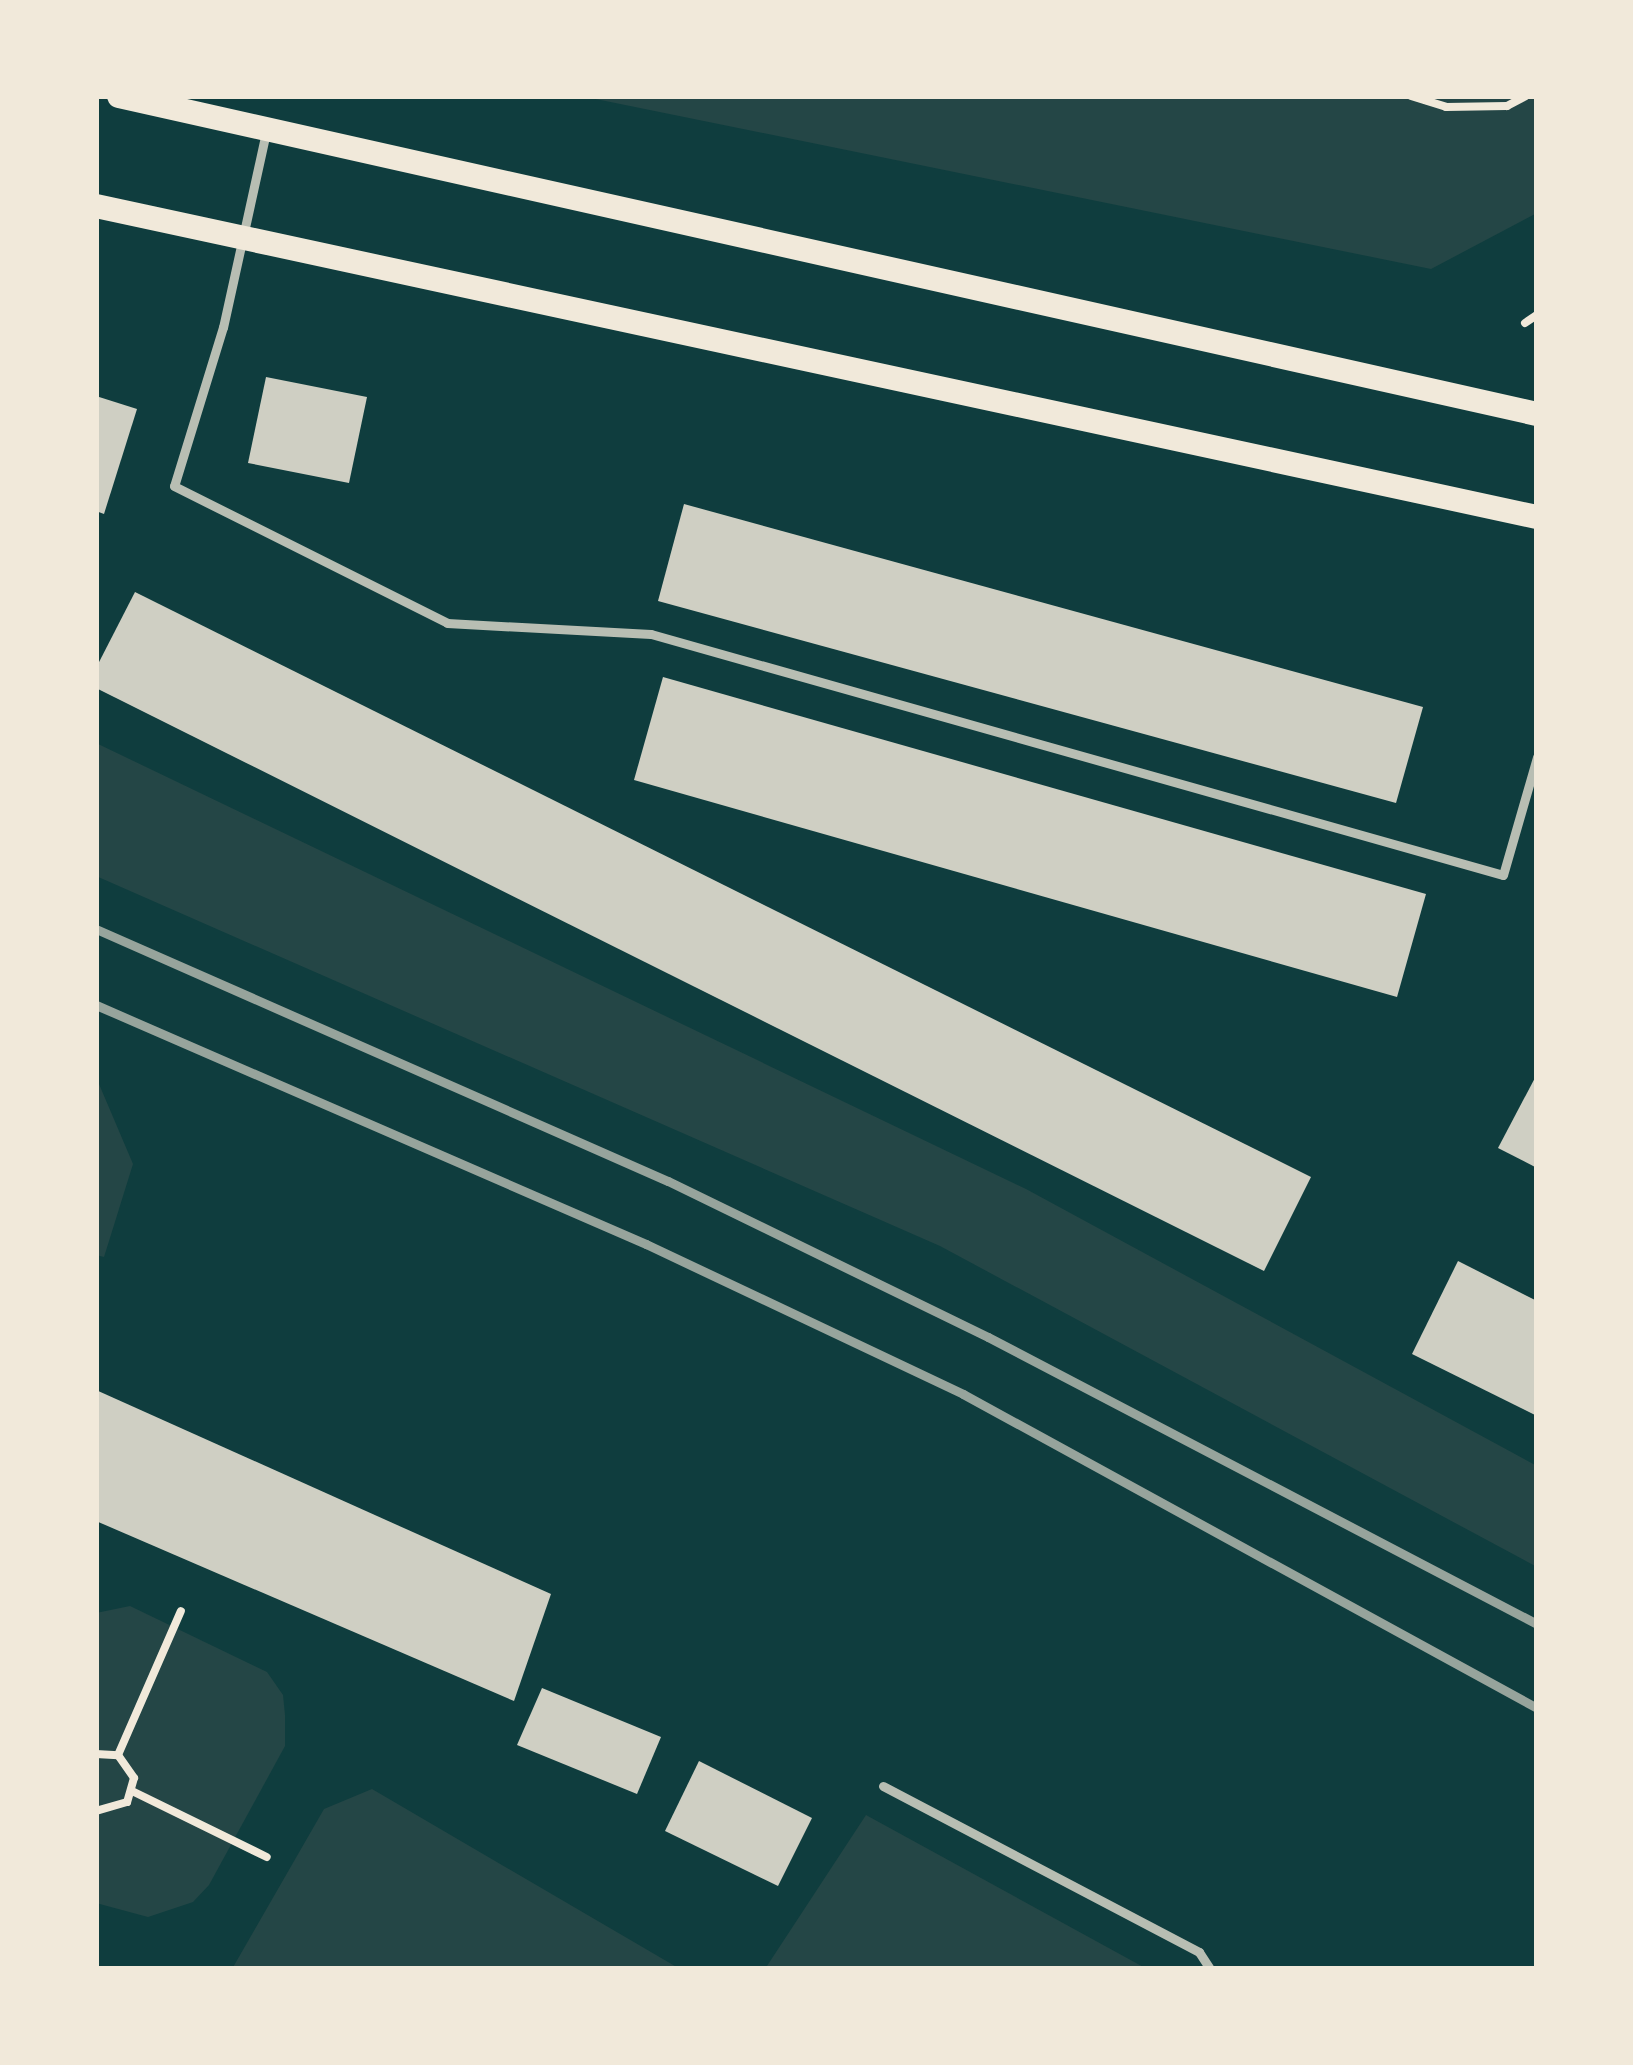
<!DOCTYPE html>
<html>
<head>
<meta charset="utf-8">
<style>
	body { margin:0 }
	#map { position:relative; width:1633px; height:2065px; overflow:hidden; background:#0f3d3e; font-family:"Times New Roman",serif }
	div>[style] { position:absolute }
	.green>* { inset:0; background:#244646 }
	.building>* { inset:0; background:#cfcfc3 }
	.path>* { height:8px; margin:-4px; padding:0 4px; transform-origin:4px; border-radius:4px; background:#f1e9da }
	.service>* { height:9px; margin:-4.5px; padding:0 4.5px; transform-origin:4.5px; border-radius:4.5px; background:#b8beb3 }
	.secondary>* { height:24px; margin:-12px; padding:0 12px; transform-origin:12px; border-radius:12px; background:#f1e9da }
	.rail>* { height:9px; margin:-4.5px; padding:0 4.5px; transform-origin:4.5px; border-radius:4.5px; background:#97a49c }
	span { translate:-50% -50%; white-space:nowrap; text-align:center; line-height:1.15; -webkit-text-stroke:12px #f1e9da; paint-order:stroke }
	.frame { position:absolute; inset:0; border:99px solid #f1e9da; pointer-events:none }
</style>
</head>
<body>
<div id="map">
	<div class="green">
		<i style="clip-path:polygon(581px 96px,1537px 96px,1537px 213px,1431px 269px)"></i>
		<i style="clip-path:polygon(96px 743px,1026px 1189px,1537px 1466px,1537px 1567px,940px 1246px,96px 876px)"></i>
		<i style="clip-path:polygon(96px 1077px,133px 1164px,104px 1257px,96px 1255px)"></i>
		<i style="clip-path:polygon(130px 1606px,267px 1672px,283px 1695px,285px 1715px,285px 1746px,209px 1885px,193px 1902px,148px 1917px,96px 1903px,96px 1613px)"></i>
		<i style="clip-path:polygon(372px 1789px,680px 1969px,232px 1969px,324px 1809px)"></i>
		<i style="clip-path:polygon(866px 1815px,1147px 1969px,765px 1969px)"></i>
	</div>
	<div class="building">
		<i style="clip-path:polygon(266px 377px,367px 397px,349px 483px,248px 463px)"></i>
		<i style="clip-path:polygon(96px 396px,137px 409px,104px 514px,96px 511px)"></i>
		<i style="clip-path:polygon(684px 504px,1423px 707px,1396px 803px,658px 601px)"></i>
		<i style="clip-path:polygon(135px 592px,1311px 1177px,1264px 1271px,96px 688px,96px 668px)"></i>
		<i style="clip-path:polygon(663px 677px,1426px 894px,1397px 997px,634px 780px)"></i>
		<i style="clip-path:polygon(1537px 1074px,1537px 1168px,1498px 1148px)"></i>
		<i style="clip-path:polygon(1458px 1261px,1537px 1301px,1537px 1416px,1412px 1354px)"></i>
		<i style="clip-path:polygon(96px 1390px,551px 1594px,514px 1701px,96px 1521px)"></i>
		<i style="clip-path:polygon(542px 1688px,661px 1737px,637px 1794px,517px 1745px)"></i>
		<i style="clip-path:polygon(699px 1761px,812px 1818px,778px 1886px,665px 1831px)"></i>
	</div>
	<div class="path">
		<i style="left:1411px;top:96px;width:37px;rotate:17deg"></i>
		<i style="left:1446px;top:107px;width:61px;rotate:-0.9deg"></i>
		<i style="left:1507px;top:106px;width:21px;rotate:-28deg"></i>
		<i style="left:1525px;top:323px;width:14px;rotate:-34deg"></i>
		<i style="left:96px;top:1754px;width:22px;rotate:3deg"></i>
		<i style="left:118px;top:1755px;width:28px;rotate:55deg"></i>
		<i style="left:134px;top:1778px;width:25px;rotate:106deg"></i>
		<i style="left:127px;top:1802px;width:32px;rotate:164deg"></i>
		<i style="left:118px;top:1755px;width:157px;rotate:-66.4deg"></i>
		<i style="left:132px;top:1791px;width:150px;rotate:26.1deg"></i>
	</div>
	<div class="service">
		<i style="left:266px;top:132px;width:200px;rotate:102.4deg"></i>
		<i style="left:223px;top:327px;width:166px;rotate:107.1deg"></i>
		<i style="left:174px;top:486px;width:305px;rotate:26.6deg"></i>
		<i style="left:447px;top:623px;width:204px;rotate:3.1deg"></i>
		<i style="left:651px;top:634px;width:885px;rotate:15.79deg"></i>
		<i style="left:1503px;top:875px;width:123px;rotate:-73.9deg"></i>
		<i style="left:883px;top:1786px;width:357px;rotate:27.7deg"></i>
		<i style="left:1199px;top:1952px;width:20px;rotate:57deg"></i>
	</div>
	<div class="secondary">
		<i style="left:119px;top:96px;width:1453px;rotate:12.64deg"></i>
		<i style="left:96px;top:206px;width:1474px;rotate:12.18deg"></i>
	</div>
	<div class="rail">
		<i style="left:96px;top:929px;width:625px;rotate:23.78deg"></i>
		<i style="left:668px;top:1181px;width:356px;rotate:26deg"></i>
		<i style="left:988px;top:1337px;width:619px;rotate:27.6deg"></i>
		<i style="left:96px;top:1005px;width:600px;rotate:23.49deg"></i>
		<i style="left:646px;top:1244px;width:351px;rotate:25.3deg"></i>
		<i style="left:963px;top:1394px;width:654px;rotate:28.68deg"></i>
	</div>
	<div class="frame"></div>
</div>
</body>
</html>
